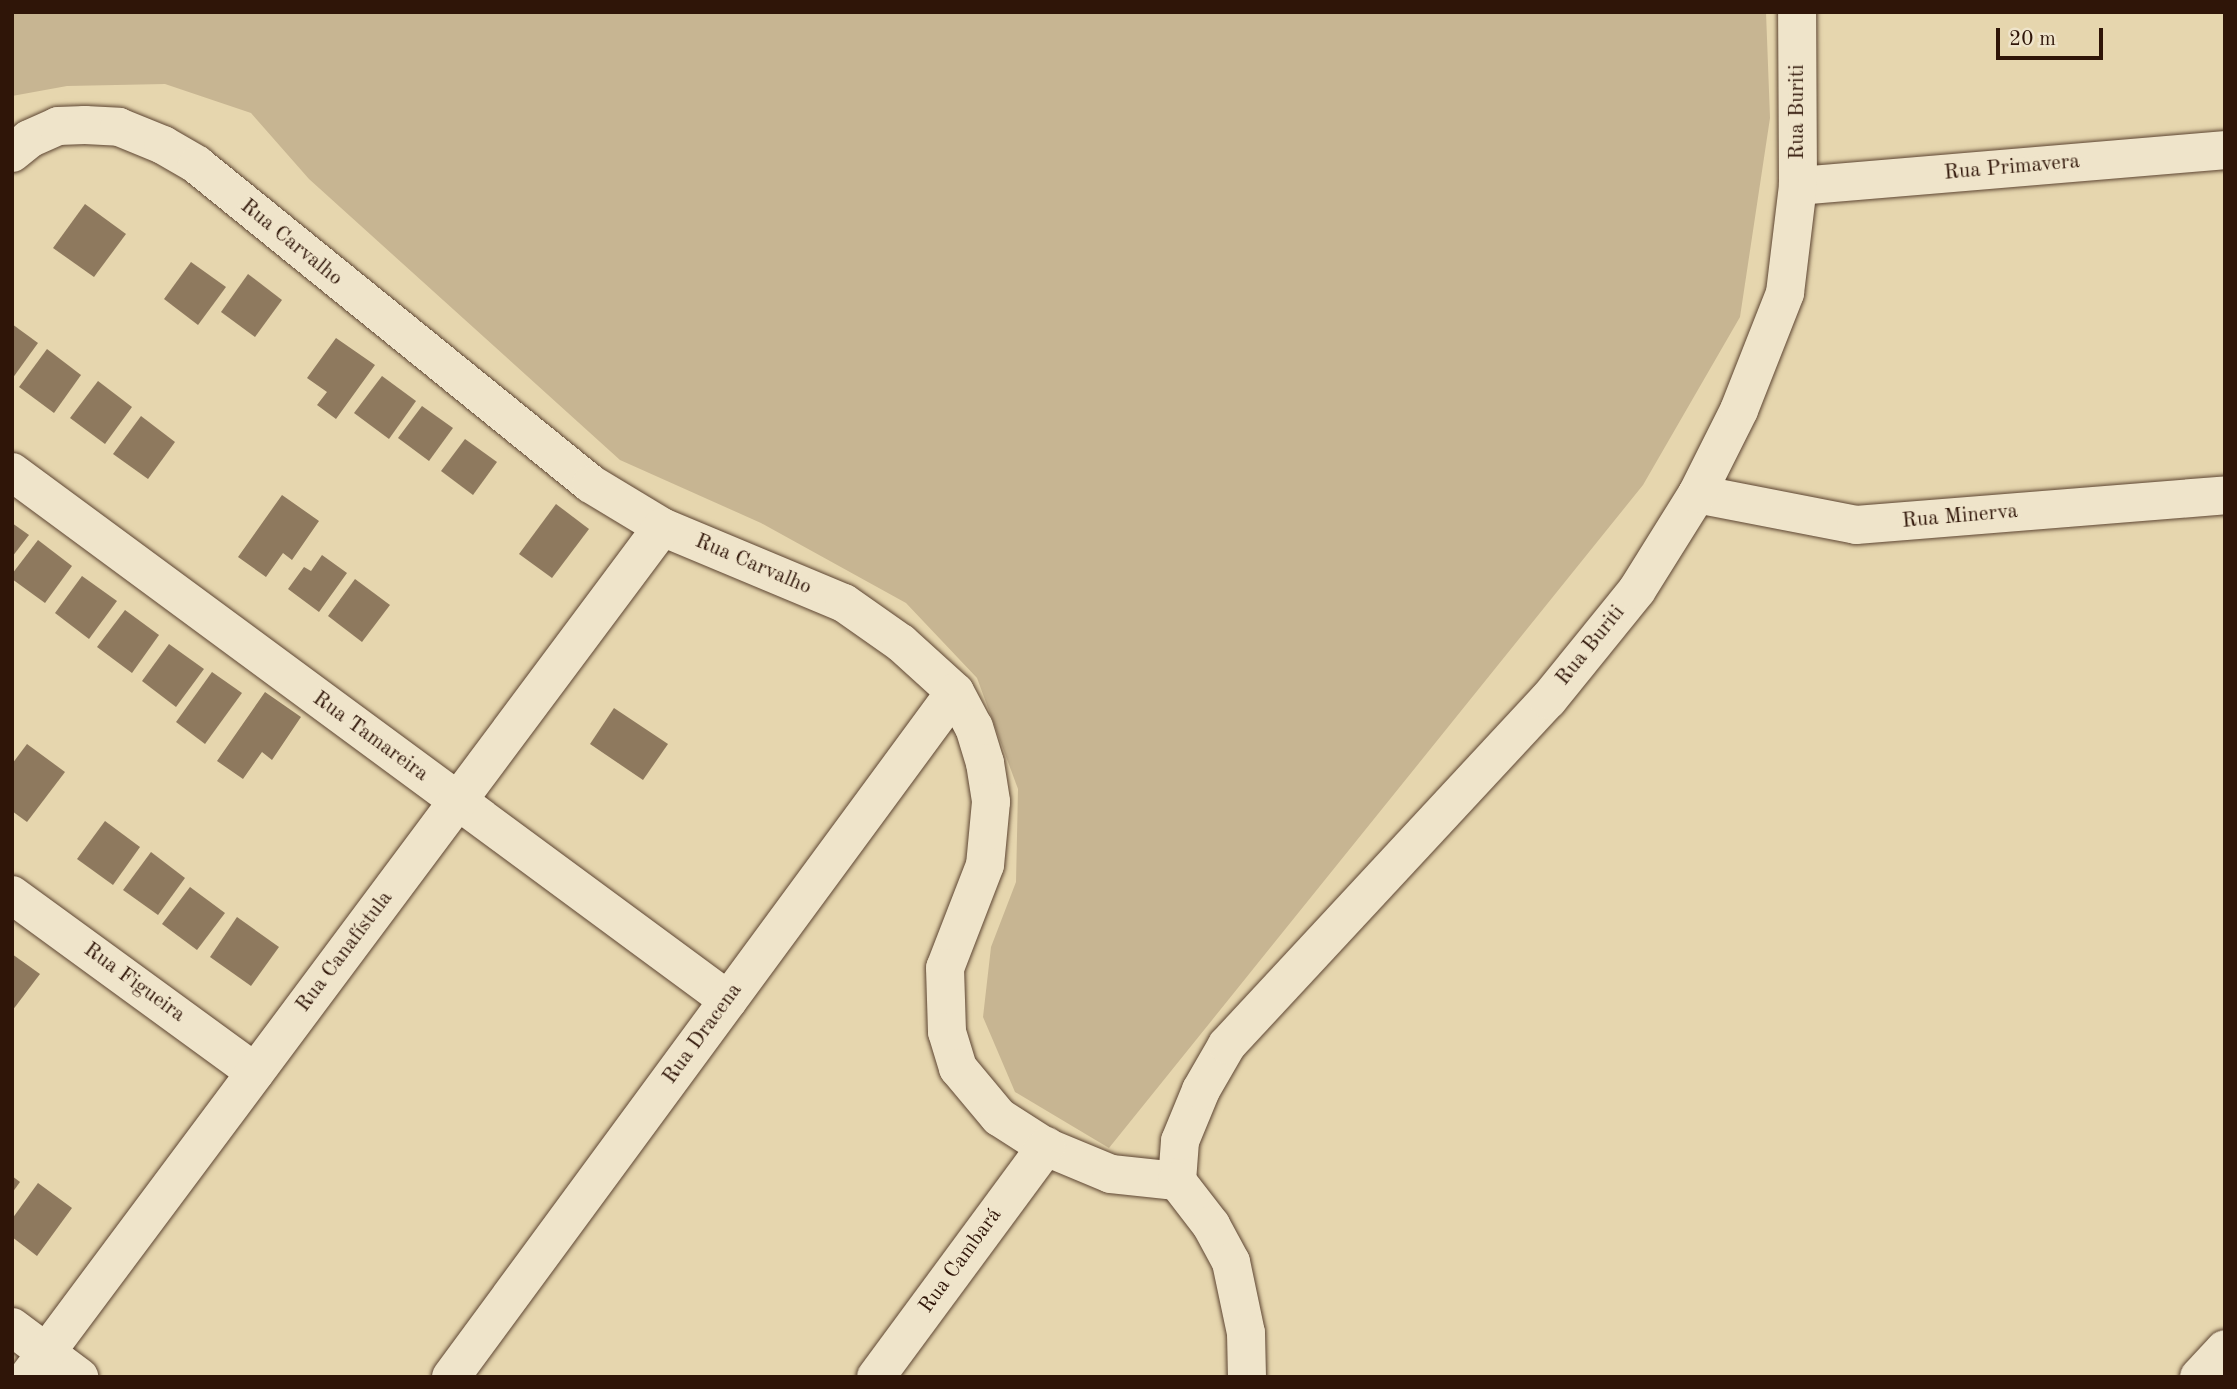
<!DOCTYPE html>
<html>
<head>
<meta charset="utf-8">
<style>
	body { margin:0 }
	#map { position:relative; width:2237px; height:1389px; overflow:hidden; background:#e6d6ae; font-family:"Old Standard TT",serif }
	div>[style] { position:absolute }
	.green>* { inset:0; background:#c7b592 }
	.building>* { inset:0; background:#8e795e }
	.roads { filter:drop-shadow(0 0 2px #5d4532) drop-shadow(0 0 2px #5d4532) }
	.minor>* { height:38px; margin:-19px; padding:0 19px; transform-origin:19px; border-radius:19px; background:#efe4ca }
	span { translate:-50% -50%; white-space:nowrap; text-align:center; line-height:1.15; -webkit-text-stroke:7px #efe4ca; paint-order:stroke }
	.street-label { font-size:21px; color:#2f1508 }
	.frame { position:absolute; inset:0; border:14px solid #2f1508; pointer-events:none }
	.scale { position:absolute; left:1996px; top:28px; width:107px; height:32px; box-sizing:border-box; border:4px solid #2f1508; border-top:0; padding-left:9px; font-size:21px; line-height:24px; white-space:nowrap; color:#2f1508; -webkit-text-stroke:5px #efe4ca; paint-order:stroke }
</style>
</head>
<body>
<div id="map">
	<div class="green">
		<i style="clip-path:polygon(12px 12px,1766px 12px,1770px 118px,1740px 317px,1643px 485px,1109px 1148px,1015px 1092px,983px 1017px,991px 947px,1016px 882px,1018px 789px,977px 678px,906px 603px,761px 523px,620px 460px,309px 179px,251px 113px,165px 84px,67px 86px,12px 96px)"></i>
	</div>
	<div class="building">
		<i style="clip-path:polygon(85px 204px,126px 234px,94px 277px,53px 248px)"></i>
		<i style="clip-path:polygon(191px 262px,226px 287px,198px 325px,164px 299px)"></i>
		<i style="clip-path:polygon(248px 274px,282px 300px,255px 337px,221px 312px)"></i>
		<i style="clip-path:polygon(12px 324px,38px 343px,12px 379px)"></i>
		<i style="clip-path:polygon(336px 338px,375px 365px,336px 419px,317px 405px,327px 392px,307px 378px)"></i>
		<i style="clip-path:polygon(47px 349px,81px 375px,54px 413px,19px 387px)"></i>
		<i style="clip-path:polygon(382px 376px,416px 401px,389px 439px,354px 413px)"></i>
		<i style="clip-path:polygon(98px 381px,132px 407px,105px 444px,70px 418px)"></i>
		<i style="clip-path:polygon(422px 406px,453px 428px,429px 461px,398px 438px)"></i>
		<i style="clip-path:polygon(141px 416px,175px 442px,148px 479px,113px 454px)"></i>
		<i style="clip-path:polygon(465px 439px,497px 462px,473px 495px,441px 471px)"></i>
		<i style="clip-path:polygon(282px 495px,319px 521px,292px 560px,283px 553px,266px 577px,238px 557px)"></i>
		<i style="clip-path:polygon(556px 504px,589px 529px,552px 578px,519px 554px)"></i>
		<i style="clip-path:polygon(12px 523px,29px 535px,12px 557px)"></i>
		<i style="clip-path:polygon(38px 540px,72px 566px,45px 603px,12px 579px,12px 574px)"></i>
		<i style="clip-path:polygon(322px 555px,347px 573px,319px 612px,288px 589px,304px 567px,311px 571px)"></i>
		<i style="clip-path:polygon(82px 576px,117px 601px,89px 639px,55px 613px)"></i>
		<i style="clip-path:polygon(355px 579px,390px 605px,362px 642px,328px 616px)"></i>
		<i style="clip-path:polygon(125px 610px,159px 635px,132px 673px,97px 647px)"></i>
		<i style="clip-path:polygon(169px 644px,204px 669px,176px 707px,142px 681px)"></i>
		<i style="clip-path:polygon(212px 672px,242px 693px,205px 744px,176px 722px)"></i>
		<i style="clip-path:polygon(265px 692px,301px 717px,272px 760px,262px 752px,243px 779px,217px 761px)"></i>
		<i style="clip-path:polygon(614px 708px,668px 744px,643px 780px,590px 744px)"></i>
		<i style="clip-path:polygon(27px 744px,65px 772px,27px 822px,12px 811px,12px 764px)"></i>
		<i style="clip-path:polygon(105px 821px,140px 847px,113px 885px,77px 859px)"></i>
		<i style="clip-path:polygon(151px 852px,185px 878px,158px 915px,123px 890px)"></i>
		<i style="clip-path:polygon(190px 887px,225px 913px,197px 950px,162px 924px)"></i>
		<i style="clip-path:polygon(237px 917px,279px 947px,251px 986px,210px 957px)"></i>
		<i style="clip-path:polygon(12px 954px,40px 974px,12px 1011px)"></i>
		<i style="clip-path:polygon(12px 1176px,20px 1182px,12px 1193px)"></i>
		<i style="clip-path:polygon(38px 1183px,72px 1208px,37px 1256px,12px 1237px,12px 1219px)"></i>
	</div>
	<div class="roads">
		<div class="minor">
			<i style="left:12px;top:153px;width:22px;rotate:-39deg"></i>
			<i style="left:29px;top:139px;width:32px;rotate:-24deg"></i>
			<i style="left:58px;top:126px;width:27px;rotate:-2deg"></i>
			<i style="left:85px;top:125px;width:34px;rotate:3deg"></i>
			<i style="left:119px;top:127px;width:48px;rotate:22.2deg"></i>
			<i style="left:163px;top:145px;width:39px;rotate:30deg"></i>
			<i style="left:197px;top:165px;width:507px;rotate:39deg"></i>
			<i style="left:591px;top:484px;width:83px;rotate:31.2deg"></i>
			<i style="left:662px;top:527px;width:197px;rotate:22.7deg"></i>
			<i style="left:844px;top:603px;width:70px;rotate:35.1deg"></i>
			<i style="left:901px;top:643px;width:73px;rotate:42.2deg"></i>
			<i style="left:955px;top:692px;width:40px;rotate:62deg"></i>
			<i style="left:974px;top:727px;width:38px;rotate:73deg"></i>
			<i style="left:985px;top:763px;width:39px;rotate:81deg"></i>
			<i style="left:991px;top:802px;width:63px;rotate:95.4deg"></i>
			<i style="left:985px;top:865px;width:110px;rotate:111.2deg"></i>
			<i style="left:945px;top:968px;width:64px;rotate:88.2deg"></i>
			<i style="left:947px;top:1032px;width:38px;rotate:73deg"></i>
			<i style="left:958px;top:1068px;width:64px;rotate:50.1deg"></i>
			<i style="left:999px;top:1117px;width:56px;rotate:32.6deg"></i>
			<i style="left:1046px;top:1147px;width:70px;rotate:22.6deg"></i>
			<i style="left:1111px;top:1174px;width:66px;rotate:6.1deg"></i>
			<i style="left:1798px;top:186px;width:429px;rotate:-4.8deg"></i>
			<i style="left:12px;top:472px;width:890px;rotate:36.41deg"></i>
			<i style="left:1697px;top:494px;width:162px;rotate:11deg"></i>
			<i style="left:1856px;top:525px;width:370px;rotate:-4.6deg"></i>
			<i style="left:12px;top:895px;width:301px;rotate:36.1deg"></i>
			<i style="left:1177px;top:1181px;width:40px;rotate:-85.7deg"></i>
			<i style="left:1180px;top:1141px;width:55px;rotate:-67.6deg"></i>
			<i style="left:1201px;top:1090px;width:52px;rotate:-60deg"></i>
			<i style="left:1227px;top:1045px;width:471px;rotate:-47.1deg"></i>
			<i style="left:1548px;top:700px;width:141px;rotate:-51deg"></i>
			<i style="left:1637px;top:590px;width:113px;rotate:-58deg"></i>
			<i style="left:1697px;top:494px;width:94px;rotate:-63.4deg"></i>
			<i style="left:1739px;top:410px;width:126px;rotate:-68.5deg"></i>
			<i style="left:1785px;top:293px;width:108px;rotate:-83.1deg"></i>
			<i style="left:1798px;top:186px;width:174px;rotate:-90.3deg"></i>
			<i style="left:1177px;top:1181px;width:56px;rotate:52.3deg"></i>
			<i style="left:1211px;top:1225px;width:42px;rotate:61.6deg"></i>
			<i style="left:1231px;top:1262px;width:73px;rotate:78.1deg"></i>
			<i style="left:1246px;top:1333px;width:44px;rotate:88.7deg"></i>
			<i style="left:12px;top:1327px;width:84px;rotate:36.7deg"></i>
			<i style="left:28px;top:1377px;width:1060px;rotate:-53.28deg"></i>
			<i style="left:451px;top:1377px;width:850px;rotate:-53.66deg"></i>
			<i style="left:876px;top:1377px;width:287px;rotate:-53.6deg"></i>
			<i style="left:2199px;top:1377px;width:38px;rotate:-47deg"></i>
		</div>
	</div>
	<div class="street-label">
		<span style="left:1798px;top:112px;rotate:-90deg">Rua Buriti</span>
		<span style="left:2012px;top:168px;rotate:-5deg">Rua Primavera</span>
		<span style="left:291px;top:243px;rotate:39deg">Rua Carvalho</span>
		<span style="left:1960px;top:517px;rotate:-5deg">Rua Minerva</span>
		<span style="left:753px;top:565px;rotate:23deg">Rua Carvalho</span>
		<span style="left:1591px;top:646px;rotate:-51deg">Rua Buriti</span>
		<span style="left:370px;top:737px;rotate:36deg">Rua Tamareira</span>
		<span style="left:345px;top:952px;rotate:-53deg">Rua Canafístula</span>
		<span style="left:134px;top:983px;rotate:36deg">Rua Figueira</span>
		<span style="left:703px;top:1034px;rotate:-54deg">Rua Dracena</span>
		<span style="left:961px;top:1261px;rotate:-54deg">Rua Cambará</span>
	</div>
	<div class="frame"></div>
	<div class="scale">20 m</div>
</div>
</body>
</html>
